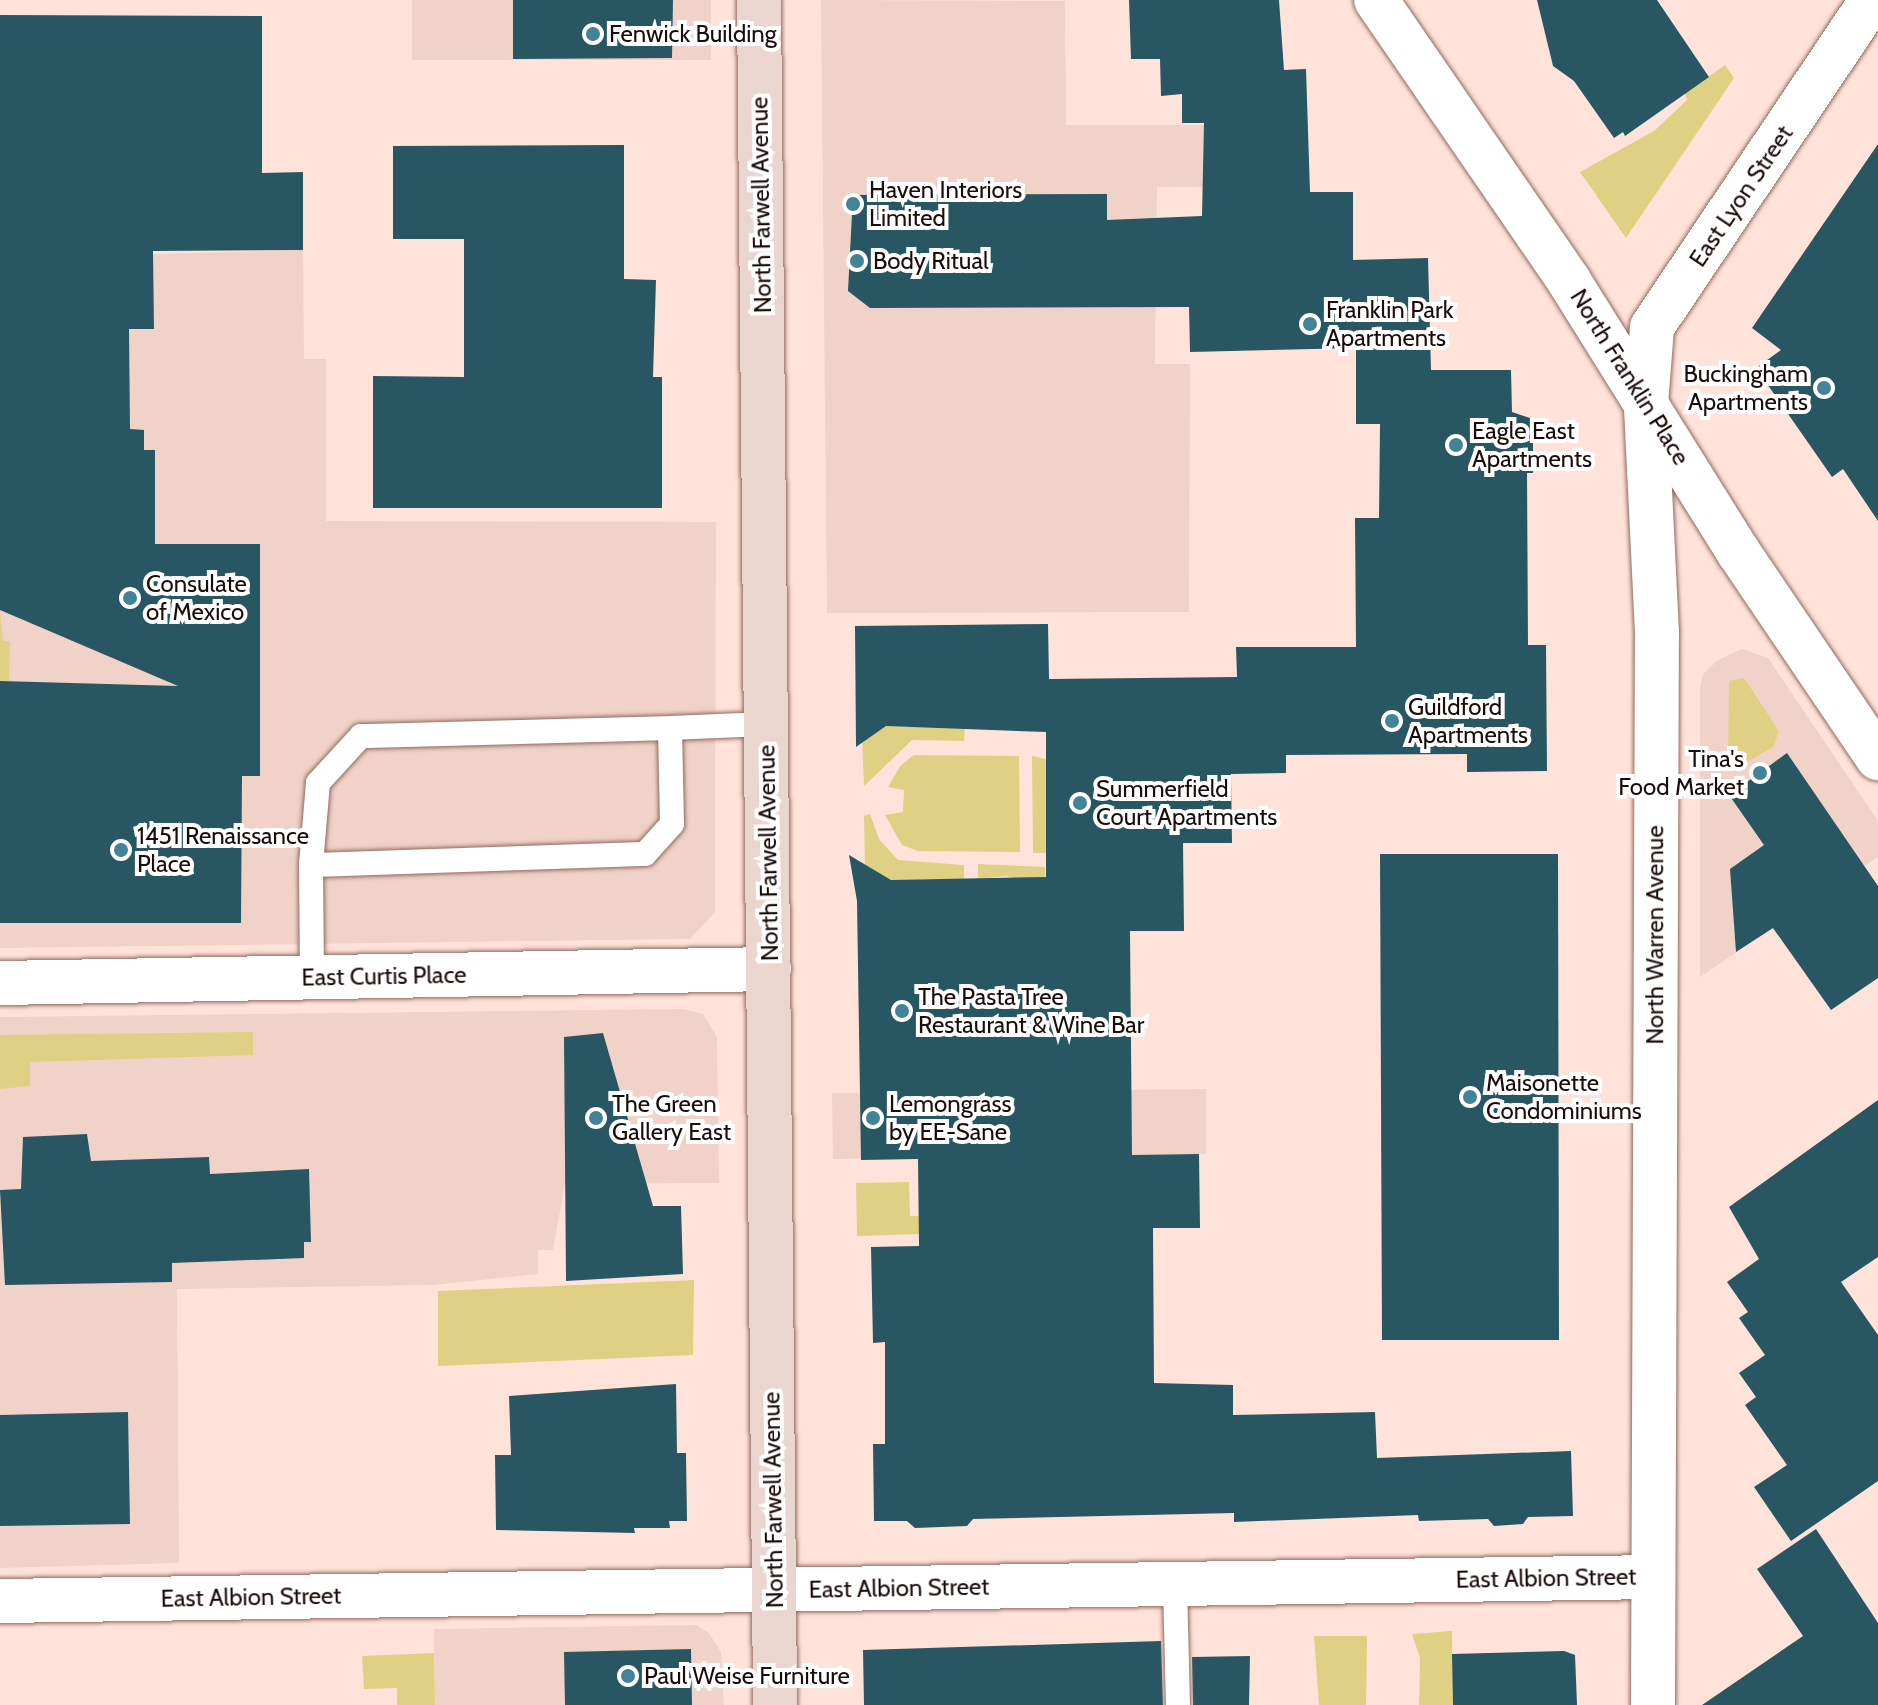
<!DOCTYPE html>
<html>
<head>
<meta charset="utf-8">
<style>
	body { margin:0 }
	#map { position:relative; width:1878px; height:1705px; overflow:hidden; background:#ffe3db; font-family:Cabin,sans-serif }
	div>[style] { position:absolute }
	.built>* { inset:0; background:#f1d2c8 }
	.green>* { inset:0; background:#e0d083 }
	.building>* { inset:0; background:#285663 }
	.roads { filter:drop-shadow(0 0 2px #916a5d) drop-shadow(0 0 2px #916a5d) }
	.service>* { height:24px; margin:-12px; padding:0 12px; transform-origin:12px; border-radius:12px; background:#fff }
	.minor>* { height:44px; margin:-22px; padding:0 22px; transform-origin:22px; border-radius:22px; background:#fff }
	.secondary>* { height:44px; margin:-22px; padding:0 22px; transform-origin:22px; border-radius:22px; background:#ebd6cf }
	.dots>* { width:22px; height:22px; translate:-50% -50%; box-sizing:border-box; border:4px solid #fff; border-radius:50% }
	span { translate:-50% -50%; white-space:nowrap; text-align:center; line-height:1.15; -webkit-text-stroke:8px #fff; paint-order:stroke }
	.poi-label { font-size:24px; color:#1b0c08 }
	.left { translate:0 -50%; text-align:left }
	.right { translate:-100% -50%; text-align:right }
	.street-label { font-size:24px; color:#1b0c08 }
</style>
</head>
<body>
<div id="map">
	<div class="built">
		<i style="clip-path:polygon(412px 0,711px 0,711px 60px,412px 60px)"></i>
		<i style="clip-path:polygon(821px 0,1065px 1px,1066px 125px,1224px 125px,1221px 187px,1157px 187px,1155px 364px,1190px 364px,1189px 612px,827px 613px)"></i>
		<i style="clip-path:polygon(303px 250px,304px 359px,326px 359px,326px 521px,716px 522px,715px 912px,690px 939px,0 948px,0 258px)"></i>
		<i style="clip-path:polygon(1742px 649px,1768px 658px,1878px 821px,1878px 857px,1700px 977px,1700px 687px,1703px 674px,1718px 660px)"></i>
		<i style="clip-path:polygon(683px 1009px,703px 1014px,717px 1037px,719px 1183px,565px 1184px,553px 1250px,538px 1250px,538px 1274px,433px 1285px,177px 1289px,179px 1563px,0 1568px,0 1017px)"></i>
		<i style="clip-path:polygon(1206px 1089px,1206px 1154px,833px 1159px,832px 1093px)"></i>
		<i style="clip-path:polygon(696px 1625px,709px 1633px,721px 1652px,724px 1705px,435px 1705px,434px 1629px)"></i>
	</div>
	<div class="green">
		<i style="clip-path:polygon(1725px 65px,1734px 78px,1626px 238px,1580px 172px,1654px 131px,1687px 100px,1685px 93px)"></i>
		<i style="clip-path:polygon(0 610px,3px 641px,10px 641px,9px 681px,0 681px)"></i>
		<i style="clip-path:polygon(1744px 678px,1779px 731px,1773px 747px,1740px 766px,1728px 760px,1729px 681px)"></i>
		<i style="clip-path:polygon(886px 726px,965px 728px,964px 741px,912px 740px,864px 786px,862px 738px)"></i>
		<i style="clip-path:polygon(914px 755px,1019px 756px,1020px 852px,918px 851px,902px 845px,885px 815px,903px 812px,904px 790px,888px 787px,901px 765px)"></i>
		<i style="clip-path:polygon(1032px 756px,1046px 759px,1046px 853px,1033px 853px)"></i>
		<i style="clip-path:polygon(870px 814px,879px 839px,898px 860px,964px 865px,964px 879px,888px 880px,865px 873px,864px 816px)"></i>
		<i style="clip-path:polygon(978px 864px,1045px 867px,1045px 886px,1006px 876px,978px 879px)"></i>
		<i style="clip-path:polygon(253px 1032px,253px 1055px,30px 1062px,30px 1086px,0 1089px,0 1035px)"></i>
		<i style="clip-path:polygon(909px 1182px,910px 1216px,920px 1216px,920px 1234px,857px 1236px,856px 1183px)"></i>
		<i style="clip-path:polygon(694px 1280px,693px 1355px,438px 1366px,438px 1291px)"></i>
		<i style="clip-path:polygon(1452px 1631px,1453px 1705px,1419px 1705px,1420px 1658px,1412px 1634px)"></i>
		<i style="clip-path:polygon(1314px 1636px,1367px 1636px,1366px 1705px,1319px 1705px)"></i>
		<i style="clip-path:polygon(434px 1653px,435px 1705px,397px 1705px,397px 1688px,364px 1689px,362px 1656px)"></i>
	</div>
	<div class="building">
		<i style="clip-path:polygon(513px 0,673px 0,672px 58px,513px 59px)"></i>
		<i style="clip-path:polygon(1129px 0,1279px 0,1284px 70px,1306px 69px,1310px 192px,1353px 192px,1353px 260px,1428px 258px,1431px 370px,1511px 370px,1512px 412px,1533px 419px,1533px 473px,1527px 473px,1528px 645px,1546px 645px,1547px 771px,1467px 772px,1467px 754px,1286px 755px,1286px 773px,1231px 774px,1232px 843px,1183px 843px,1184px 931px,1130px 931px,1132px 1155px,1199px 1154px,1200px 1228px,1153px 1228px,1154px 1383px,1233px 1385px,1233px 1415px,1375px 1412px,1377px 1458px,1571px 1451px,1573px 1516px,1528px 1517px,1523px 1524px,1494px 1526px,1488px 1519px,1419px 1521px,1418px 1515px,1234px 1522px,1234px 1513px,973px 1519px,967px 1526px,915px 1528px,907px 1521px,874px 1521px,873px 1444px,885px 1444px,885px 1342px,873px 1343px,871px 1247px,919px 1246px,918px 1159px,861px 1160px,857px 901px,849px 855px,891px 880px,1046px 877px,1046px 732px,886px 726px,856px 747px,855px 626px,1048px 624px,1049px 679px,1237px 677px,1236px 647px,1356px 647px,1355px 518px,1379px 518px,1380px 424px,1356px 424px,1356px 348px,1190px 352px,1189px 307px,870px 308px,848px 291px,853px 195px,1107px 194px,1107px 220px,1202px 216px,1204px 123px,1182px 123px,1182px 94px,1161px 96px,1160px 59px,1131px 59px)"></i>
		<i style="clip-path:polygon(1537px 0,1657px 0,1709px 77px,1625px 136px,1623px 132px,1614px 138px,1574px 81px,1553px 66px)"></i>
		<i style="clip-path:polygon(0 15px,262px 16px,262px 173px,303px 172px,303px 250px,153px 251px,154px 329px,129px 329px,130px 429px,144px 430px,144px 450px,155px 450px,155px 544px,260px 544px,260px 776px,242px 776px,241px 923px,0 923px,0 681px,178px 686px,0 610px)"></i>
		<i style="clip-path:polygon(1878px 144px,1878px 521px,1843px 469px,1832px 477px,1756px 368px,1781px 350px,1752px 328px)"></i>
		<i style="clip-path:polygon(624px 145px,624px 279px,656px 280px,653px 377px,662px 377px,662px 508px,373px 508px,373px 376px,464px 377px,464px 239px,393px 239px,393px 146px)"></i>
		<i style="clip-path:polygon(1787px 753px,1878px 886px,1878px 978px,1831px 1010px,1773px 928px,1736px 952px,1730px 869px,1764px 845px,1729px 795px)"></i>
		<i style="clip-path:polygon(1380px 854px,1558px 854px,1559px 1340px,1382px 1340px)"></i>
		<i style="clip-path:polygon(603px 1033px,653px 1206px,681px 1206px,683px 1274px,566px 1281px,564px 1037px)"></i>
		<i style="clip-path:polygon(1878px 1100px,1878px 1257px,1841px 1282px,1878px 1335px,1878px 1481px,1791px 1541px,1754px 1487px,1787px 1465px,1745px 1405px,1756px 1397px,1739px 1373px,1765px 1355px,1739px 1318px,1748px 1312px,1727px 1282px,1759px 1259px,1729px 1207px)"></i>
		<i style="clip-path:polygon(87px 1134px,91px 1161px,209px 1157px,210px 1174px,309px 1169px,311px 1242px,304px 1242px,304px 1258px,172px 1263px,172px 1282px,5px 1285px,0 1190px,21px 1189px,23px 1137px)"></i>
		<i style="clip-path:polygon(676px 1384px,677px 1453px,686px 1453px,687px 1521px,669px 1521px,670px 1528px,634px 1528px,635px 1533px,496px 1530px,495px 1455px,511px 1455px,509px 1396px)"></i>
		<i style="clip-path:polygon(128px 1412px,130px 1524px,0 1526px,0 1415px)"></i>
		<i style="clip-path:polygon(1816px 1529px,1878px 1623px,1878px 1705px,1702px 1705px,1803px 1636px,1757px 1569px)"></i>
		<i style="clip-path:polygon(1161px 1641px,1163px 1705px,864px 1705px,863px 1650px)"></i>
		<i style="clip-path:polygon(691px 1649px,692px 1705px,565px 1705px,564px 1652px)"></i>
		<i style="clip-path:polygon(1564px 1651px,1575px 1655px,1577px 1705px,1453px 1705px,1452px 1654px)"></i>
		<i style="clip-path:polygon(1250px 1656px,1249px 1705px,1193px 1705px,1192px 1657px)"></i>
	</div>
	<div class="roads">
		<div class="service">
			<i style="left:670px;top:728px;width:96px;rotate:-2.4deg"></i>
			<i style="left:311px;top:865px;width:334px;rotate:-1.9deg"></i>
			<i style="left:645px;top:854px;width:40px;rotate:-48deg"></i>
			<i style="left:672px;top:824px;width:96px;rotate:-91.2deg"></i>
			<i style="left:670px;top:728px;width:309px;rotate:178.5deg"></i>
			<i style="left:361px;top:736px;width:64px;rotate:132.5deg"></i>
			<i style="left:318px;top:783px;width:82px;rotate:94.9deg"></i>
			<i style="left:311px;top:865px;width:113px;rotate:89.5deg"></i>
			<i style="left:1175px;top:1584px;width:121px;rotate:88.6deg"></i>
		</div>
		<div class="minor">
			<i style="left:1376px;top:0;width:341px;rotate:55.5deg"></i>
			<i style="left:1569px;top:281px;width:321px;rotate:58deg"></i>
			<i style="left:1739px;top:553px;width:248px;rotate:55.9deg"></i>
			<i style="left:0;top:983px;width:769px;rotate:-1.04deg"></i>
			<i style="left:0;top:1601px;width:1653px;rotate:-0.83deg"></i>
			<i style="left:1653px;top:1705px;width:1072px;rotate:-89.79deg"></i>
			<i style="left:1657px;top:633px;width:229px;rotate:-92.8deg"></i>
			<i style="left:1646px;top:404px;width:77px;rotate:-85.5deg"></i>
			<i style="left:1652px;top:327px;width:394px;rotate:-56.1deg"></i>
		</div>
		<div class="secondary">
			<i style="left:759px;top:0;width:1705px;rotate:89.46deg"></i>
		</div>
	</div>
	<div class="dots">
		<i style="left:593px;top:34px;background:#428395"></i>
		<i style="left:853px;top:204px;background:#428395"></i>
		<i style="left:857px;top:261px;background:#428395"></i>
		<i style="left:1310px;top:324px;background:#428395"></i>
		<i style="left:1824px;top:388px;background:#428395"></i>
		<i style="left:1456px;top:445px;background:#428395"></i>
		<i style="left:130px;top:598px;background:#428395"></i>
		<i style="left:1392px;top:721px;background:#428395"></i>
		<i style="left:1760px;top:773px;background:#428395"></i>
		<i style="left:1080px;top:803px;background:#428395"></i>
		<i style="left:121px;top:850px;background:#428395"></i>
		<i style="left:902px;top:1011px;background:#428395"></i>
		<i style="left:1470px;top:1097px;background:#428395"></i>
		<i style="left:596px;top:1118px;background:#428395"></i>
		<i style="left:873px;top:1118px;background:#428395"></i>
		<i style="left:628px;top:1676px;background:#428395"></i>
	</div>
	<div class="poi-label">
		<span class="left" style="left:609px;top:34px">Fenwick Building</span>
		<span class="left" style="left:869px;top:204px">Haven Interiors<br>Limited</span>
		<span class="left" style="left:873px;top:261px">Body Ritual</span>
		<span class="left" style="left:1326px;top:324px">Franklin Park<br>Apartments</span>
		<span class="right" style="left:1808px;top:388px">Buckingham<br>Apartments</span>
		<span class="left" style="left:1472px;top:445px">Eagle East<br>Apartments</span>
		<span class="left" style="left:146px;top:598px">Consulate<br>of Mexico</span>
		<span class="left" style="left:1408px;top:721px">Guildford<br>Apartments</span>
		<span class="right" style="left:1744px;top:773px">Tina's<br>Food Market</span>
		<span class="left" style="left:1096px;top:803px">Summerfield<br>Court Apartments</span>
		<span class="left" style="left:137px;top:850px">1451 Renaissance<br>Place</span>
		<span class="left" style="left:918px;top:1011px">The Pasta Tree<br>Restaurant &amp; Wine Bar</span>
		<span class="left" style="left:1486px;top:1097px">Maisonette<br>Condominiums</span>
		<span class="left" style="left:612px;top:1118px">The Green<br>Gallery East</span>
		<span class="left" style="left:889px;top:1118px">Lemongrass<br>by EE-Sane</span>
		<span class="left" style="left:644px;top:1676px">Paul Weise Furniture</span>
	</div>
	<div class="street-label">
		<span style="left:1741px;top:196px;rotate:-56deg">East Lyon Street</span>
		<span style="left:761px;top:205px;rotate:-91deg">North Farwell Avenue</span>
		<span style="left:1630px;top:377px;rotate:58deg">North Franklin Place</span>
		<span style="left:768px;top:853px;rotate:-91deg">North Farwell Avenue</span>
		<span style="left:1655px;top:935px;rotate:-90deg">North Warren Avenue</span>
		<span style="left:384px;top:976px;rotate:-1deg">East Curtis Place</span>
		<span style="left:773px;top:1500px;rotate:-91deg">North Farwell Avenue</span>
		<span style="left:1546px;top:1578px;rotate:-1deg">East Albion Street</span>
		<span style="left:899px;top:1588px;rotate:-1deg">East Albion Street</span>
		<span style="left:251px;top:1597px;rotate:-1deg">East Albion Street</span>
	</div>
</div>
</body>
</html>
